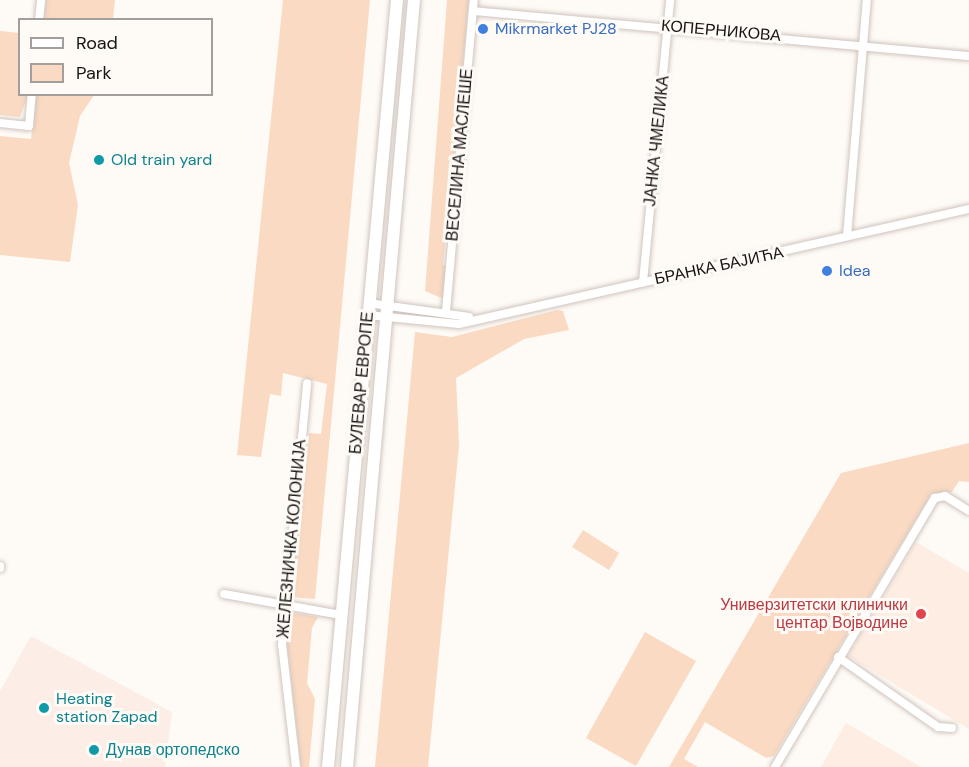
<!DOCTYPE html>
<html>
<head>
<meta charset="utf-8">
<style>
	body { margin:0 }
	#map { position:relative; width:969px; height:767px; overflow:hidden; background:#fefaf6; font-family:"DM Sans",sans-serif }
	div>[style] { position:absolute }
	.industrial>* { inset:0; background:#fcede7 }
	.medical>* { inset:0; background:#feede2 }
	.green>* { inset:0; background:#fadac3 }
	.roads { filter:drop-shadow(0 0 2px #cfc4bc) drop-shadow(0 0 2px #cfc4bc) }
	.minor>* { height:8px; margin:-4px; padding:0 4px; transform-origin:4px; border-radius:4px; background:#fff }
	.secondary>* { height:12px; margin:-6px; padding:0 6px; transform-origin:6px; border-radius:6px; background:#fff }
	.dots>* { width:16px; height:16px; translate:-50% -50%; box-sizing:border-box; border:3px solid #fefaf6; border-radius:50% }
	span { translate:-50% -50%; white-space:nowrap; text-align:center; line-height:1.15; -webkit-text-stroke:6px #fefaf6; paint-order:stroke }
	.shop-label { font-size:16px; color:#366cbe }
	.left { translate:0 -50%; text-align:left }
	.street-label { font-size:16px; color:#181412 }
	.culture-label { font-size:16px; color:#0d838f }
	.health-label { font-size:16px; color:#be3a42 }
	.right { translate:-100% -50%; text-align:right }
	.legend { position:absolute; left:18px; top:18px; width:195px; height:78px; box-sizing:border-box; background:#fefaf6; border:2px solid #a29e9b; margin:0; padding:8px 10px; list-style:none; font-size:18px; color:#181412 }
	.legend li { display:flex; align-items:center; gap:12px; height:30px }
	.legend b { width:30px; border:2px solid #a29e9b }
</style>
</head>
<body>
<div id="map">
	<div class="industrial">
		<i style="clip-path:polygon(31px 636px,172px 712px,165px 767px,0 767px,0 691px)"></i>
	</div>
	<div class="medical">
		<i style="clip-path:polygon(916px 542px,969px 573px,969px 729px,848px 656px)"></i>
		<i style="clip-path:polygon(846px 723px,921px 767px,821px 767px)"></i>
	</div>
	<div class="green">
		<i style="clip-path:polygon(46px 0,115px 0,113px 19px,44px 19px)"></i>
		<i style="clip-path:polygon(283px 0,370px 0,315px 599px,291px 597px,309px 433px,321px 434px,327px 384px,283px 373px,281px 396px,270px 394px,261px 457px,237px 455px)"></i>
		<i style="clip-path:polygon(447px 0,469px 0,443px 265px,448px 266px,451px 302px,425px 291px)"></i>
		<i style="clip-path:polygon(0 31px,19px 33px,20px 94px,28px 95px,20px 117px,0 115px)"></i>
		<i style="clip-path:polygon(36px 95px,94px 95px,80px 116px,69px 163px,78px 205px,70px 262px,0 255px,0 136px,31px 139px)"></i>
		<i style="clip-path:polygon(557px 310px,563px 311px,569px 330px,524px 339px,456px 378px,459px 445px,428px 767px,375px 767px,415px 332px,452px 337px)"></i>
		<i style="clip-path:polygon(969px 443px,969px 482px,959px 481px,952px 492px,931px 494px,774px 756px,766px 758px,705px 722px,684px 759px,698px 767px,669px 767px,841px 473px)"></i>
		<i style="clip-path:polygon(583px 530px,619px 553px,609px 570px,572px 547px)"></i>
		<i style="clip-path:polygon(289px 612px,318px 617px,312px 628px,307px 683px,315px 699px,309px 767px,301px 767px,287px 644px)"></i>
		<i style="clip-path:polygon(645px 632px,696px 661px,636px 766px,586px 738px)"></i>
	</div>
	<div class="roads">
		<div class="minor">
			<i style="left:473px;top:11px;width:498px;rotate:5.2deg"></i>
			<i style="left:39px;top:20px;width:20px;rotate:-84deg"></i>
			<i style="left:0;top:123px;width:29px;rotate:6deg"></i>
			<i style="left:29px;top:126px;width:32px;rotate:-85deg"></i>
			<i style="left:847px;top:236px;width:237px;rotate:-85.2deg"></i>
			<i style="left:643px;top:282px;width:283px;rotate:-84.5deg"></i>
			<i style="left:368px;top:303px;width:102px;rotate:7.9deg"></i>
			<i style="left:446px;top:311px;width:312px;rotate:-84.9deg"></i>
			<i style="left:367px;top:315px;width:92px;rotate:5.6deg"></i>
			<i style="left:459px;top:324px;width:523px;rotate:-12.71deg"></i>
			<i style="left:0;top:566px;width:2px;rotate:90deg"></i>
			<i style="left:224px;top:594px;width:119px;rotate:10.2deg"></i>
			<i style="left:838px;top:657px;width:122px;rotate:35deg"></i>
			<i style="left:938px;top:727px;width:14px;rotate:4deg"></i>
			<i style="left:296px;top:767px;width:123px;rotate:-96.5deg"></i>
			<i style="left:282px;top:645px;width:263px;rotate:-84.5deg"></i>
			<i style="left:775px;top:767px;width:313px;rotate:-59.3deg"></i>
			<i style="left:935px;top:498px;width:10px;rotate:-11deg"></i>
			<i style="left:945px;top:496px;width:28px;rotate:32deg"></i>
		</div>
		<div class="secondary">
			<i style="left:328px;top:767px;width:770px;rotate:-84.86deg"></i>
			<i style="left:347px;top:767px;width:770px;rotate:-85.01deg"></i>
		</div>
	</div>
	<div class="dots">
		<i style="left:483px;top:29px;background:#3f7fe0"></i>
		<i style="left:99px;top:160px;background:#0f9aa8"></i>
		<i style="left:827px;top:271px;background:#3f7fe0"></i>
		<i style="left:921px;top:614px;background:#e0444e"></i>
		<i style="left:44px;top:708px;background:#0f9aa8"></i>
		<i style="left:94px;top:750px;background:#0f9aa8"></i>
	</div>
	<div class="shop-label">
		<span class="left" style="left:495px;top:29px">Mikrmarket PJ28</span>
		<span class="left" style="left:839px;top:271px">Idea</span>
	</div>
	<div class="street-label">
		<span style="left:721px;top:31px;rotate:5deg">КОПЕРНИКОВА</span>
		<span style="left:657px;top:141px;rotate:-84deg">ЈАНКА ЧМЕЛИКА</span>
		<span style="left:460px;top:155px;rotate:-85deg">ВЕСЕЛИНА МАСЛЕШЕ</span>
		<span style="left:719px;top:266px;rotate:-12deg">БРАНКА БАЈИЋА</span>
		<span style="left:362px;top:383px;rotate:-85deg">БУЛЕВАР ЕВРОПЕ</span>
		<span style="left:292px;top:539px;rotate:-85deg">ЖЕЛЕЗНИЧКА КОЛОНИЈА</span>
	</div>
	<div class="culture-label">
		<span class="left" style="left:111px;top:160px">Old train yard</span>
		<span class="left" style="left:56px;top:708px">Heating<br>station Zapad</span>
		<span class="left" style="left:106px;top:750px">Дунав ортопедско</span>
	</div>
	<div class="health-label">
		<span class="right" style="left:908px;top:614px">Универзитетски клинички<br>центар Војводине</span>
	</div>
	<ul class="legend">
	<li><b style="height:8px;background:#fff"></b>Road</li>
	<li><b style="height:16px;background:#fadac3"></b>Park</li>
	</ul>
</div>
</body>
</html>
